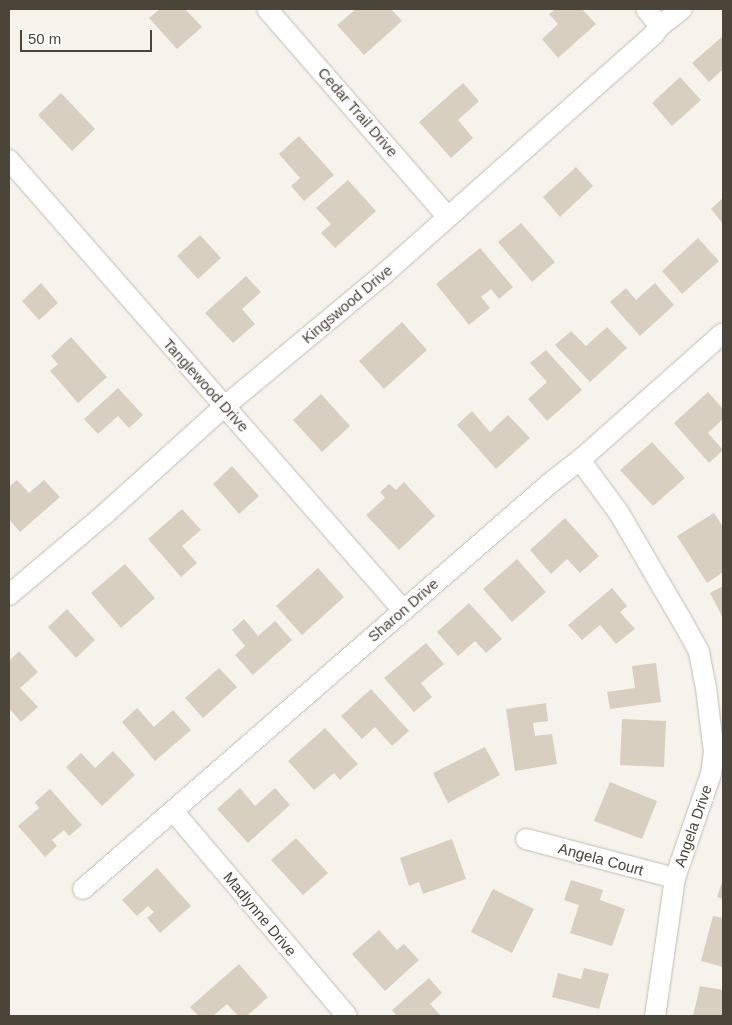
<!DOCTYPE html>
<html>
<head>
<meta charset="utf-8">
<style>
	body { margin:0 }
	#map { position:relative; width:732px; height:1025px; overflow:hidden; background:#f6f3ec; font-family:Arial,sans-serif }
	div>[style] { position:absolute }
	.building>* { inset:0; background:#d8cfc1 }
	.roads { filter:drop-shadow(0 0 1px #c2bbae) drop-shadow(0 0 1px #c2bbae) }
	.street>* { height:20px; margin:-10px; padding:0 10px; transform-origin:10px; border-radius:10px; background:#fff }
	span { translate:-50% -50%; white-space:nowrap; text-align:center; line-height:1.15; -webkit-text-stroke:4.5px #fff; paint-order:stroke }
	.street-label { font-size:15px; color:#4b4439 }
	.frame { position:absolute; inset:0; border:10px solid #4b4439; pointer-events:none }
	.scale { position:absolute; left:20px; top:30px; width:132px; height:22px; box-sizing:border-box; border:2px solid #4b4439; border-top:0; padding-left:6px; font-size:15px; line-height:18px; white-space:nowrap; color:#4b4439; -webkit-text-stroke:4px #fff; paint-order:stroke }
</style>
</head>
<body>
<div id="map">
	<div class="building">
		<i style="clip-path:polygon(160px 9px,185px 9px,202px 27px,177px 49px,149px 18px)"></i>
		<i style="clip-path:polygon(356px 9px,391px 9px,402px 21px,364px 55px,337px 25px)"></i>
		<i style="clip-path:polygon(556px 9px,582px 9px,596px 24px,558px 58px,542px 39px,558px 24px,549px 14px)"></i>
		<i style="clip-path:polygon(723px 36px,723px 69px,709px 82px,692px 63px)"></i>
		<i style="clip-path:polygon(680px 77px,701px 100px,672px 126px,652px 103px)"></i>
		<i style="clip-path:polygon(463px 83px,479px 101px,458px 120px,473px 138px,451px 158px,419px 122px)"></i>
		<i style="clip-path:polygon(61px 93px,95px 129px,72px 151px,38px 115px)"></i>
		<i style="clip-path:polygon(299px 136px,334px 175px,304px 201px,291px 186px,300px 178px,279px 154px)"></i>
		<i style="clip-path:polygon(576px 167px,593px 186px,560px 217px,543px 197px)"></i>
		<i style="clip-path:polygon(348px 180px,376px 211px,335px 248px,321px 233px,331px 224px,316px 208px)"></i>
		<i style="clip-path:polygon(723px 198px,723px 224px,711px 209px)"></i>
		<i style="clip-path:polygon(521px 223px,555px 262px,532px 282px,498px 242px)"></i>
		<i style="clip-path:polygon(200px 235px,221px 258px,198px 279px,177px 256px)"></i>
		<i style="clip-path:polygon(698px 238px,719px 261px,682px 294px,662px 271px)"></i>
		<i style="clip-path:polygon(480px 248px,513px 287px,499px 299px,491px 289px,481px 297px,490px 308px,469px 325px,436px 284px)"></i>
		<i style="clip-path:polygon(246px 276px,261px 292px,242px 309px,255px 324px,233px 343px,205px 313px)"></i>
		<i style="clip-path:polygon(41px 283px,58px 303px,39px 320px,22px 301px)"></i>
		<i style="clip-path:polygon(655px 283px,674px 305px,640px 336px,610px 302px,626px 288px,636px 300px)"></i>
		<i style="clip-path:polygon(402px 322px,427px 350px,384px 389px,359px 361px)"></i>
		<i style="clip-path:polygon(607px 327px,627px 348px,590px 382px,555px 345px,571px 331px,586px 346px)"></i>
		<i style="clip-path:polygon(71px 337px,107px 377px,78px 403px,50px 371px,58px 364px,51px 356px)"></i>
		<i style="clip-path:polygon(546px 350px,582px 390px,547px 421px,528px 399px,547px 382px,530px 363px)"></i>
		<i style="clip-path:polygon(118px 388px,143px 415px,129px 428px,118px 416px,98px 434px,84px 419px)"></i>
		<i style="clip-path:polygon(708px 392px,723px 409px,723px 419px,708px 433px,723px 450px,709px 463px,674px 423px)"></i>
		<i style="clip-path:polygon(321px 394px,350px 426px,322px 452px,293px 420px)"></i>
		<i style="clip-path:polygon(472px 411px,490px 432px,508px 415px,530px 438px,496px 469px,457px 425px)"></i>
		<i style="clip-path:polygon(652px 442px,685px 478px,653px 506px,620px 470px)"></i>
		<i style="clip-path:polygon(232px 466px,259px 496px,239px 514px,213px 484px)"></i>
		<i style="clip-path:polygon(17px 480px,29px 493px,44px 480px,60px 497px,20px 532px,9px 519px,9px 487px)"></i>
		<i style="clip-path:polygon(404px 482px,435px 516px,399px 550px,366px 515px,385px 498px,380px 492px,389px 484px,396px 490px)"></i>
		<i style="clip-path:polygon(182px 509px,201px 530px,182px 546px,197px 563px,181px 577px,148px 539px)"></i>
		<i style="clip-path:polygon(714px 513px,723px 527px,723px 572px,707px 583px,677px 536px)"></i>
		<i style="clip-path:polygon(565px 518px,599px 556px,580px 573px,567px 559px,551px 574px,530px 550px)"></i>
		<i style="clip-path:polygon(517px 559px,546px 592px,512px 622px,483px 589px)"></i>
		<i style="clip-path:polygon(125px 564px,155px 598px,121px 628px,91px 593px)"></i>
		<i style="clip-path:polygon(318px 568px,344px 597px,302px 635px,276px 606px)"></i>
		<i style="clip-path:polygon(723px 586px,723px 618px,710px 593px)"></i>
		<i style="clip-path:polygon(612px 588px,627px 606px,620px 612px,635px 629px,616px 644px,600px 625px,582px 640px,568px 625px)"></i>
		<i style="clip-path:polygon(469px 603px,502px 639px,486px 653px,475px 641px,458px 656px,437px 632px)"></i>
		<i style="clip-path:polygon(67px 609px,95px 640px,76px 658px,48px 627px)"></i>
		<i style="clip-path:polygon(244px 619px,258px 636px,275px 621px,292px 640px,253px 675px,235px 655px,245px 646px,232px 630px)"></i>
		<i style="clip-path:polygon(426px 643px,444px 664px,421px 683px,432px 697px,414px 712px,384px 678px)"></i>
		<i style="clip-path:polygon(19px 651px,38px 672px,20px 688px,38px 707px,21px 722px,9px 708px,9px 661px)"></i>
		<i style="clip-path:polygon(656px 663px,661px 702px,610px 709px,607px 692px,635px 688px,632px 666px)"></i>
		<i style="clip-path:polygon(219px 668px,237px 687px,203px 718px,185px 698px)"></i>
		<i style="clip-path:polygon(371px 689px,409px 731px,392px 746px,375px 727px,362px 739px,341px 716px)"></i>
		<i style="clip-path:polygon(546px 703px,548px 721px,533px 723px,535px 736px,552px 734px,557px 764px,515px 771px,506px 709px)"></i>
		<i style="clip-path:polygon(137px 708px,154px 727px,173px 710px,191px 730px,155px 761px,122px 722px)"></i>
		<i style="clip-path:polygon(622px 719px,666px 721px,664px 767px,620px 765px)"></i>
		<i style="clip-path:polygon(325px 728px,358px 764px,340px 780px,334px 773px,314px 790px,288px 761px)"></i>
		<i style="clip-path:polygon(485px 747px,500px 775px,448px 803px,433px 773px)"></i>
		<i style="clip-path:polygon(113px 751px,135px 775px,102px 806px,66px 767px,81px 753px,95px 768px)"></i>
		<i style="clip-path:polygon(610px 782px,657px 801px,642px 839px,594px 821px)"></i>
		<i style="clip-path:polygon(240px 788px,255px 806px,275px 788px,290px 805px,248px 843px,217px 809px)"></i>
		<i style="clip-path:polygon(50px 789px,82px 825px,69px 836px,64px 830px,52px 840px,57px 846px,45px 857px,18px 826px,39px 808px,35px 802px)"></i>
		<i style="clip-path:polygon(296px 838px,328px 873px,303px 895px,271px 860px)"></i>
		<i style="clip-path:polygon(452px 839px,466px 879px,423px 894px,419px 882px,409px 886px,400px 858px)"></i>
		<i style="clip-path:polygon(157px 868px,191px 906px,160px 933px,147px 918px,154px 912px,148px 906px,137px 916px,122px 900px)"></i>
		<i style="clip-path:polygon(723px 879px,723px 899px,717px 897px)"></i>
		<i style="clip-path:polygon(571px 880px,603px 890px,600px 900px,625px 909px,612px 946px,570px 933px,579px 905px,564px 900px)"></i>
		<i style="clip-path:polygon(493px 889px,534px 909px,512px 953px,471px 932px)"></i>
		<i style="clip-path:polygon(713px 916px,723px 918px,723px 967px,701px 961px)"></i>
		<i style="clip-path:polygon(379px 930px,397px 950px,404px 944px,419px 960px,385px 991px,352px 954px)"></i>
		<i style="clip-path:polygon(239px 964px,268px 997px,247px 1016px,238px 1016px,227px 1004px,213px 1016px,198px 1016px,190px 1007px)"></i>
		<i style="clip-path:polygon(584px 968px,609px 974px,599px 1009px,552px 997px,558px 973px,581px 979px)"></i>
		<i style="clip-path:polygon(429px 978px,442px 993px,430px 1004px,441px 1016px,397px 1016px,392px 1010px)"></i>
		<i style="clip-path:polygon(700px 986px,723px 990px,723px 1016px,693px 1016px)"></i>
	</div>
	<div class="roads">
		<div class="street">
			<i style="left:267px;top:9px;width:274px;rotate:49deg"></i>
			<i style="left:646px;top:9px;width:22px;rotate:51deg"></i>
			<i style="left:9px;top:160px;width:598px;rotate:48.8deg"></i>
			<i style="left:580px;top:460px;width:66px;rotate:53.7deg"></i>
			<i style="left:619px;top:513px;width:123px;rotate:59.7deg"></i>
			<i style="left:681px;top:619px;width:38px;rotate:61deg"></i>
			<i style="left:699px;top:652px;width:37px;rotate:79deg"></i>
			<i style="left:706px;top:688px;width:64px;rotate:82.9deg"></i>
			<i style="left:714px;top:752px;width:22px;rotate:98deg"></i>
			<i style="left:711px;top:774px;width:110px;rotate:109.1deg"></i>
			<i style="left:675px;top:878px;width:139px;rotate:98.2deg"></i>
			<i style="left:9px;top:595px;width:127px;rotate:-40.2deg"></i>
			<i style="left:106px;top:513px;width:160px;rotate:-42deg"></i>
			<i style="left:225px;top:406px;width:207px;rotate:-39.7deg"></i>
			<i style="left:384px;top:274px;width:361px;rotate:-41.6deg"></i>
			<i style="left:654px;top:34px;width:10px;rotate:-53deg"></i>
			<i style="left:660px;top:26px;width:28px;rotate:-38deg"></i>
			<i style="left:174px;top:812px;width:267px;rotate:49.7deg"></i>
			<i style="left:526px;top:839px;width:154px;rotate:14.7deg"></i>
			<i style="left:83px;top:889px;width:617px;rotate:-40.99deg"></i>
			<i style="left:549px;top:484px;width:39px;rotate:-38deg"></i>
			<i style="left:580px;top:460px;width:191px;rotate:-41.6deg"></i>
		</div>
	</div>
	<div class="street-label">
		<span style="left:358px;top:112px;rotate:49deg">Cedar Trail Drive</span>
		<span style="left:347px;top:304px;rotate:-40deg">Kingswood Drive</span>
		<span style="left:206px;top:385px;rotate:48deg">Tanglewood Drive</span>
		<span style="left:403px;top:610px;rotate:-41deg">Sharon Drive</span>
		<span style="left:693px;top:826px;rotate:-71deg">Angela Drive</span>
		<span style="left:601px;top:859px;rotate:15deg">Angela Court</span>
		<span style="left:260px;top:914px;rotate:50deg">Madlynne Drive</span>
	</div>
	<div class="frame"></div>
	<div class="scale">50 m</div>
</div>
</body>
</html>
